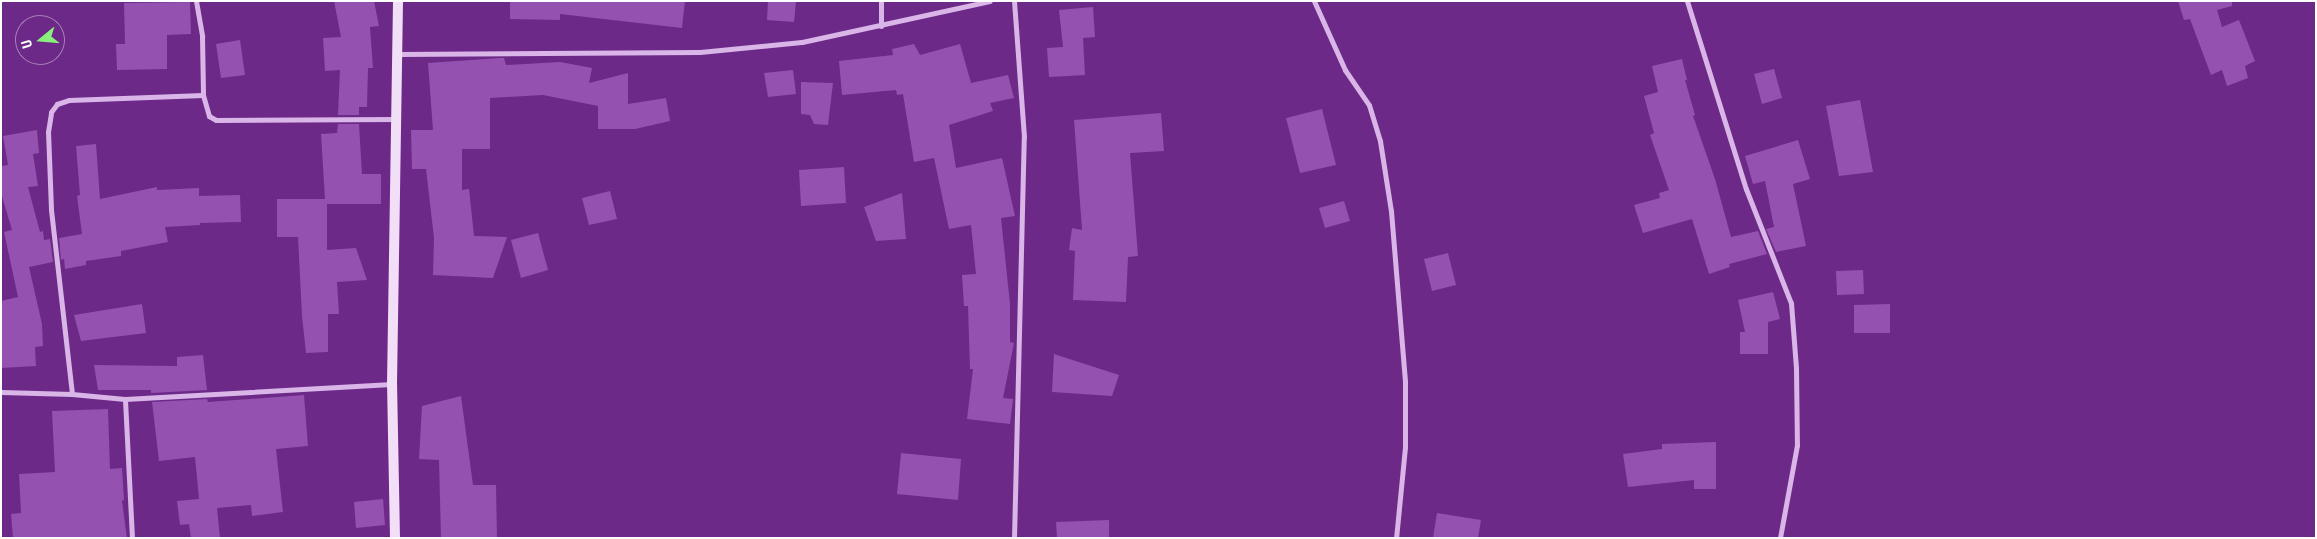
<!DOCTYPE html>
<html>
<head>
<meta charset="utf-8">
<style>
	body { margin:0 }
	#map { position:relative; width:2317px; height:539px; overflow:hidden; background:#6d2988; font-family:"Roboto Condensed",sans-serif }
	div>[style] { position:absolute }
	.building>* { inset:0; background:#9551af }
	.street>* { height:5px; margin:-2.5px; padding:0 2.5px; transform-origin:2.5px; border-radius:2.5px; background:#d9b5e8 }
	.secondary>* { height:10px; margin:-5px; padding:0 5px; transform-origin:5px; border-radius:5px; background:#f1dff7 }
	span { translate:-50% -50%; white-space:nowrap; text-align:center; line-height:1.15; -webkit-text-stroke:4px #6d2988; paint-order:stroke }
	.frame { position:absolute; inset:0; border:2px solid #fff; pointer-events:none }
	.north { position:absolute; left:15px; top:15px; width:50px; height:50px; box-sizing:border-box; background:#6d2988; border:1px solid #a77fb8; border-radius:50%; rotate:253deg; font-size:14px; font-weight:700; line-height:20px; text-align:center; color:#fff }
	.north::after { content:''; display:block; margin:auto; width:18px; height:22px; background:#8af07c; clip-path:polygon(50% 0,100% 100%,50% 72%,0 100%) }
</style>
</head>
<body>
<div id="map">
	<div class="building">
		<i style="clip-path:polygon(334px 1px,374px 1px,379px 26px,370px 27px,373px 68px,368px 68px,367px 107px,359px 107px,359px 115px,338px 115px,340px 70px,325px 71px,323px 38px,341px 37px)"></i>
		<i style="clip-path:polygon(510px 1px,685px 1px,682px 28px,560px 14px,560px 20px,510px 19px)"></i>
		<i style="clip-path:polygon(768px 1px,796px 1px,794px 22px,767px 20px)"></i>
		<i style="clip-path:polygon(2178px 1px,2232px 1px,2232px 6px,2217px 10px,2222px 27px,2239px 20px,2255px 61px,2245px 66px,2248px 78px,2227px 86px,2222px 70px,2211px 75px,2190px 19px,2184px 20px)"></i>
		<i style="clip-path:polygon(190px 2px,191px 34px,167px 35px,167px 69px,117px 70px,116px 44px,125px 44px,124px 3px)"></i>
		<i style="clip-path:polygon(1093px 7px,1095px 37px,1083px 38px,1085px 75px,1049px 77px,1047px 48px,1063px 47px,1059px 10px)"></i>
		<i style="clip-path:polygon(240px 40px,245px 75px,221px 78px,216px 44px)"></i>
		<i style="clip-path:polygon(914px 44px,920px 55px,960px 44px,971px 83px,1008px 75px,1014px 98px,990px 103px,993px 111px,949px 125px,956px 168px,1002px 158px,1015px 216px,1001px 218px,1010px 304px,1010px 342px,1014px 343px,1003px 398px,1013px 399px,1010px 424px,967px 419px,973px 369px,970px 369px,968px 306px,964px 306px,962px 275px,976px 274px,971px 225px,949px 229px,934px 158px,914px 162px,903px 94px,897px 95px,896px 90px,842px 95px,839px 61px,893px 55px,892px 49px)"></i>
		<i style="clip-path:polygon(500px 58px,504px 58px,506px 65px,560px 62px,592px 68px,589px 83px,628px 73px,628px 104px,666px 98px,670px 121px,635px 129px,598px 129px,598px 106px,543px 95px,490px 98px,490px 149px,462px 149px,462px 190px,469px 189px,474px 236px,507px 237px,493px 278px,433px 275px,434px 238px,426px 169px,412px 169px,411px 130px,433px 130px,428px 63px)"></i>
		<i style="clip-path:polygon(1682px 59px,1687px 80px,1685px 80px,1695px 115px,1693px 116px,1715px 179px,1731px 237px,1758px 231px,1767px 254px,1729px 264px,1730px 267px,1709px 274px,1692px 219px,1643px 233px,1634px 205px,1660px 198px,1659px 193px,1669px 190px,1650px 135px,1654px 133px,1644px 96px,1658px 92px,1652px 66px)"></i>
		<i style="clip-path:polygon(1774px 69px,1782px 98px,1762px 104px,1754px 74px)"></i>
		<i style="clip-path:polygon(793px 70px,796px 94px,768px 97px,764px 73px)"></i>
		<i style="clip-path:polygon(801px 82px,833px 83px,828px 125px,814px 124px,810px 115px,801px 114px)"></i>
		<i style="clip-path:polygon(1860px 100px,1873px 172px,1839px 176px,1826px 106px)"></i>
		<i style="clip-path:polygon(1322px 109px,1336px 165px,1300px 173px,1286px 118px)"></i>
		<i style="clip-path:polygon(1161px 113px,1164px 151px,1130px 153px,1138px 256px,1128px 257px,1126px 302px,1073px 300px,1075px 251px,1069px 250px,1072px 228px,1082px 230px,1074px 120px)"></i>
		<i style="clip-path:polygon(338px 124px,359px 124px,362px 174px,381px 174px,381px 204px,327px 204px,327px 250px,356px 248px,367px 280px,337px 282px,339px 314px,328px 314px,328px 352px,306px 353px,302px 316px,298px 237px,277px 237px,277px 199px,325px 199px,321px 134px,337px 133px)"></i>
		<i style="clip-path:polygon(37px 130px,39px 153px,33px 154px,38px 186px,28px 187px,40px 232px,43px 231px,44px 240px,50px 239px,53px 262px,29px 267px,42px 324px,43px 346px,35px 347px,36px 366px,1px 368px,1px 301px,18px 297px,4px 232px,12px 230px,1px 193px,1px 166px,8px 165px,3px 136px)"></i>
		<i style="clip-path:polygon(1798px 140px,1810px 179px,1793px 184px,1806px 246px,1776px 252px,1766px 229px,1774px 227px,1765px 181px,1753px 184px,1745px 156px)"></i>
		<i style="clip-path:polygon(96px 144px,100px 199px,157px 187px,157px 190px,199px 188px,199px 196px,240px 195px,241px 222px,200px 223px,200px 225px,165px 227px,168px 242px,121px 251px,121px 256px,86px 261px,86px 265px,65px 269px,64px 259px,61px 260px,59px 238px,82px 234px,77px 196px,80px 195px,76px 146px)"></i>
		<i style="clip-path:polygon(844px 167px,846px 203px,801px 206px,799px 170px)"></i>
		<i style="clip-path:polygon(610px 191px,617px 219px,589px 225px,582px 198px)"></i>
		<i style="clip-path:polygon(902px 193px,906px 239px,876px 241px,864px 207px)"></i>
		<i style="clip-path:polygon(1344px 201px,1350px 221px,1325px 228px,1319px 208px)"></i>
		<i style="clip-path:polygon(538px 233px,548px 270px,521px 278px,511px 240px)"></i>
		<i style="clip-path:polygon(1448px 253px,1456px 285px,1432px 291px,1424px 259px)"></i>
		<i style="clip-path:polygon(1863px 270px,1864px 294px,1837px 295px,1836px 271px)"></i>
		<i style="clip-path:polygon(1773px 292px,1780px 319px,1768px 322px,1768px 354px,1740px 354px,1740px 332px,1745px 332px,1738px 300px)"></i>
		<i style="clip-path:polygon(142px 304px,146px 333px,81px 341px,74px 315px)"></i>
		<i style="clip-path:polygon(1890px 304px,1890px 333px,1854px 333px,1854px 305px)"></i>
		<i style="clip-path:polygon(1054px 354px,1119px 375px,1112px 396px,1052px 392px)"></i>
		<i style="clip-path:polygon(203px 355px,207px 390px,151px 393px,151px 390px,98px 390px,94px 365px,177px 366px,177px 357px)"></i>
		<i style="clip-path:polygon(304px 395px,308px 446px,276px 449px,283px 512px,252px 516px,251px 505px,217px 508px,220px 538px,191px 538px,189px 524px,180px 525px,177px 501px,199px 499px,195px 457px,159px 461px,152px 402px,207px 399px,208px 402px)"></i>
		<i style="clip-path:polygon(461px 396px,473px 485px,496px 485px,497px 538px,441px 538px,439px 460px,419px 459px,422px 406px)"></i>
		<i style="clip-path:polygon(108px 409px,110px 469px,122px 468px,124px 500px,122px 501px,127px 538px,13px 538px,11px 514px,21px 513px,19px 474px,55px 472px,52px 411px)"></i>
		<i style="clip-path:polygon(1716px 442px,1716px 489px,1694px 489px,1694px 480px,1628px 487px,1623px 454px,1662px 449px,1662px 444px)"></i>
		<i style="clip-path:polygon(901px 453px,961px 459px,958px 500px,897px 494px)"></i>
		<i style="clip-path:polygon(383px 499px,385px 525px,356px 528px,354px 502px)"></i>
		<i style="clip-path:polygon(1437px 513px,1481px 520px,1478px 538px,1433px 538px)"></i>
		<i style="clip-path:polygon(1109px 520px,1109px 538px,1057px 538px,1056px 522px)"></i>
	</div>
	<div class="street">
		<i style="left:196px;top:1px;width:36px;rotate:80deg"></i>
		<i style="left:202px;top:36px;width:59px;rotate:89deg"></i>
		<i style="left:203px;top:95px;width:22px;rotate:74deg"></i>
		<i style="left:209px;top:116px;width:8px;rotate:30deg"></i>
		<i style="left:216px;top:120px;width:180px;rotate:-0.3deg"></i>
		<i style="left:881px;top:1px;width:25px;rotate:90deg"></i>
		<i style="left:1314px;top:1px;width:76px;rotate:65.8deg"></i>
		<i style="left:1345px;top:70px;width:42px;rotate:55.6deg"></i>
		<i style="left:1369px;top:105px;width:38px;rotate:73deg"></i>
		<i style="left:1380px;top:141px;width:71px;rotate:81.1deg"></i>
		<i style="left:1391px;top:211px;width:171px;rotate:85.3deg"></i>
		<i style="left:1405px;top:381px;width:66px;rotate:90deg"></i>
		<i style="left:1405px;top:447px;width:91px;rotate:95.6deg"></i>
		<i style="left:1687px;top:1px;width:197px;rotate:72.6deg"></i>
		<i style="left:1746px;top:189px;width:123px;rotate:68.5deg"></i>
		<i style="left:1791px;top:303px;width:65px;rotate:85.6deg"></i>
		<i style="left:1796px;top:368px;width:77px;rotate:89.3deg"></i>
		<i style="left:1797px;top:445px;width:95px;rotate:100.4deg"></i>
		<i style="left:399px;top:54px;width:301px;rotate:-0.4deg"></i>
		<i style="left:700px;top:52px;width:102px;rotate:-5.6deg"></i>
		<i style="left:802px;top:42px;width:192px;rotate:-12.3deg"></i>
		<i style="left:1px;top:392px;width:71px;rotate:1.6deg"></i>
		<i style="left:72px;top:394px;width:53px;rotate:5.4deg"></i>
		<i style="left:72px;top:394px;width:186px;rotate:-96.5deg"></i>
		<i style="left:51px;top:209px;width:77px;rotate:-92.2deg"></i>
		<i style="left:48px;top:132px;width:20px;rotate:-81deg"></i>
		<i style="left:51px;top:112px;width:10px;rotate:-53deg"></i>
		<i style="left:57px;top:104px;width:13px;rotate:-18deg"></i>
		<i style="left:69px;top:100px;width:134px;rotate:-2.1deg"></i>
		<i style="left:132px;top:538px;width:139px;rotate:-92.9deg"></i>
		<i style="left:125px;top:399px;width:267px;rotate:-3.2deg"></i>
		<i style="left:1014px;top:538px;width:401px;rotate:-88.6deg"></i>
		<i style="left:1024px;top:137px;width:136px;rotate:-94.2deg"></i>
	</div>
	<div class="secondary">
		<i style="left:395px;top:538px;width:154px;rotate:-91.1deg"></i>
		<i style="left:392px;top:384px;width:383px;rotate:-89.1deg"></i>
	</div>
	<div class="frame"></div>
	<div class="north">U</div>
</div>
</body>
</html>
